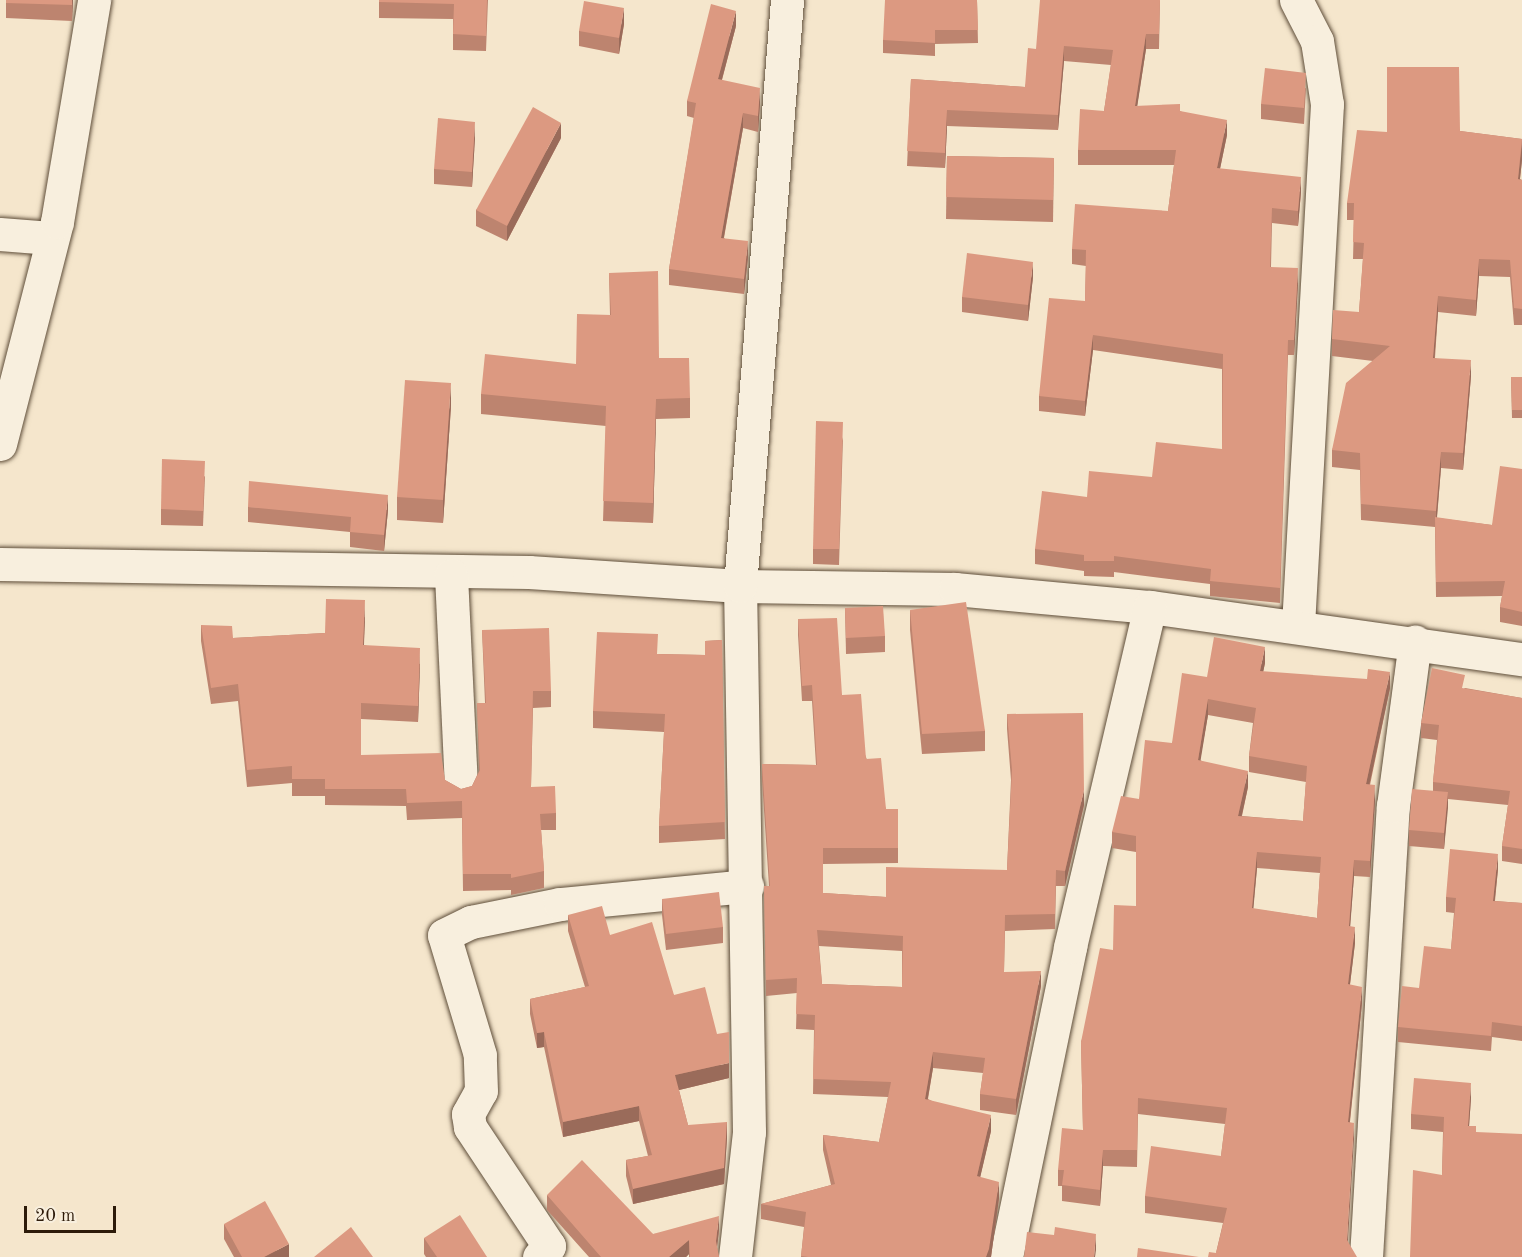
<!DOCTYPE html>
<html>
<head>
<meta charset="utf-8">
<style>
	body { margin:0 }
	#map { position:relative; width:1522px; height:1257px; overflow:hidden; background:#f5e6cc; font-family:"Old Standard TT",serif }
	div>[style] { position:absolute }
	.roads { filter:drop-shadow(0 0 2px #5f4e3a) drop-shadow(0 0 2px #5f4e3a) }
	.minor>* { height:33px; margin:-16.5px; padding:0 16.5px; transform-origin:16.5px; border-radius:16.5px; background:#f8efde }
	.wall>* { inset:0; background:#bd846f }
	.shaded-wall>* { inset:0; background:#9a6b5a }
	.building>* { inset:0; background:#dc9981 }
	span { translate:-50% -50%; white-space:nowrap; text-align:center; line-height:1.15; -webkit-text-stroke:4.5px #f8efde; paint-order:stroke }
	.scale { position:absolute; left:24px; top:1206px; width:92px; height:27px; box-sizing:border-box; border:3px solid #2d1b0a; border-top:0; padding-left:8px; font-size:18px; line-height:21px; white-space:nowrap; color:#2d1b0a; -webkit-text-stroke:4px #f8efde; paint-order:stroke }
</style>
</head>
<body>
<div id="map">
	<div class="roads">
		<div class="minor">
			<i style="left:1296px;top:0;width:46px;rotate:62.9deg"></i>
			<i style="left:1317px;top:41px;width:64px;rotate:81deg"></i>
			<i style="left:1327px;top:104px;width:523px;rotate:93.18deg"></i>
			<i style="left:0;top:234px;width:51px;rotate:4.5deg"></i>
			<i style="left:0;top:444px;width:229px;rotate:-75.6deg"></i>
			<i style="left:57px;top:222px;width:225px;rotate:-80.5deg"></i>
			<i style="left:0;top:564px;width:529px;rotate:0.87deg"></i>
			<i style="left:529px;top:572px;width:211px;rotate:3.8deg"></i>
			<i style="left:740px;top:586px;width:215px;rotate:0.8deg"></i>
			<i style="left:955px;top:589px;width:196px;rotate:5.3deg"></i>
			<i style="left:1150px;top:607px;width:376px;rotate:8deg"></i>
			<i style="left:451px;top:575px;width:212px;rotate:87.3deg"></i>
			<i style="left:539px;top:1257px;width:15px;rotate:-48deg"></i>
			<i style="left:549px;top:1246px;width:143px;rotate:-123.6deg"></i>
			<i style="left:470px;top:1127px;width:13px;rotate:-99deg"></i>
			<i style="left:468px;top:1114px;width:26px;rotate:-61deg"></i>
			<i style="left:481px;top:1091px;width:36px;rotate:-92deg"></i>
			<i style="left:480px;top:1055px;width:125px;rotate:-106.7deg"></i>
			<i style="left:444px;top:935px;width:30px;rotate:-26deg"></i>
			<i style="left:471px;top:922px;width:91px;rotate:-11.4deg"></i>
			<i style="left:560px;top:904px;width:188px;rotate:-5.5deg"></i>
			<i style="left:735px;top:1257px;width:126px;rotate:-83.6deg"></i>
			<i style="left:749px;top:1132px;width:546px;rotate:-90.94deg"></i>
			<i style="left:740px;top:586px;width:588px;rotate:-85.41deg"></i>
			<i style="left:1006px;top:1257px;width:317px;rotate:-78.3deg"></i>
			<i style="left:1070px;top:947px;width:349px;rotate:-76.8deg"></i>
			<i style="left:1366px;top:1257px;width:452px;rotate:-86.6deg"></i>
			<i style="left:1393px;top:806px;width:166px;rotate:-82.4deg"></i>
		</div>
	</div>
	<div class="wall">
		<i style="clip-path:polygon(6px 0,73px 0,72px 21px,6px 18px)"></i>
		<i style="clip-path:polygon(379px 0,488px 0,486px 51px,453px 50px,453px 19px,379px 18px)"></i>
		<i style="clip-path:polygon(977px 0,978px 43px,935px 44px,935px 56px,883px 53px,883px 40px)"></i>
		<i style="clip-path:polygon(1160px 0,1159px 49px,1146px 49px,1137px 106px,1180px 111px,1227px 135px,1220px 169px,1301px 192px,1298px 226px,1272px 223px,1271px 267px,1298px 283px,1294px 355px,1288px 355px,1280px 603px,1210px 596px,1210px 584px,1114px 572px,1114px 577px,1084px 576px,1084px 571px,1035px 564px,1035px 549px,1087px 497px,1152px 477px,1222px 449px,1222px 369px,1093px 350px,1085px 416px,1039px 411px,1039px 396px,1085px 301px,1086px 266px,1072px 264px,1072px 249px,1168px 211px,1174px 165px,1078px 165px,1078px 150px,1104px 111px,1111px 65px,1064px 61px,1058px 130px,947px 126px,945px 168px,907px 166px,911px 79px,1025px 87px,1036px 49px)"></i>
		<i style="clip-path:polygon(624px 24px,619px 54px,579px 46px,579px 31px)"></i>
		<i style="clip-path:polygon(736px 26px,722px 80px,760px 104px,758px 132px,743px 128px,724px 238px,748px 257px,744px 294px,669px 285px,669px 269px,694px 118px,687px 116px,687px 101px)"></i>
		<i style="clip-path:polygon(1306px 88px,1304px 124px,1261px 119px,1261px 104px)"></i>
		<i style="clip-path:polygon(1460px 131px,1522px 139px,1522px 160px,1520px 179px,1522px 180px,1522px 325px,1514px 325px,1510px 277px,1479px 276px,1476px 316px,1438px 312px,1435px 358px,1471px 376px,1463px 470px,1441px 468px,1437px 518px,1492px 525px,1522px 469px,1522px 626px,1500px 622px,1500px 607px,1502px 596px,1436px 597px,1435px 527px,1361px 520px,1360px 470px,1332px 467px,1332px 450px,1373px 361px,1332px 356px,1332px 339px,1359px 312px,1363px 259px,1353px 259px,1354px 220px,1347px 220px,1347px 203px,1387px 132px)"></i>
		<i style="clip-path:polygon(475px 137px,472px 187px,434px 184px,434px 169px)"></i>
		<i style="clip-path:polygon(561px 138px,507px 241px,476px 226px,476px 210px)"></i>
		<i style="clip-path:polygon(947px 156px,1054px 158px,1053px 222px,946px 219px)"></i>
		<i style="clip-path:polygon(609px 273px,659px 358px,690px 398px,690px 418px,656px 419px,653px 523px,603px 521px,606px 426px,481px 414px,481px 394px,576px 364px,610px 315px)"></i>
		<i style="clip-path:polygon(1033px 277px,1028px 321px,962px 312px,962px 297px)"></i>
		<i style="clip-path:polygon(1511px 377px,1522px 377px,1522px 418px,1512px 418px)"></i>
		<i style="clip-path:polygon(451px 406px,443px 523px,397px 520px,397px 497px)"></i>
		<i style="clip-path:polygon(843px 437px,839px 565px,813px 564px,813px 549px)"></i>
		<i style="clip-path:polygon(205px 476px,203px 526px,161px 525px,161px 509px)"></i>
		<i style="clip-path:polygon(248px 507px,388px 510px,384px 551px,350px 547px,350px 532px,248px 522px)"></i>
		<i style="clip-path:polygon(845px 608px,885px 636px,885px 652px,846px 654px)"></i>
		<i style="clip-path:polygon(910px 610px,985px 731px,985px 751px,922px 754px,910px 630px)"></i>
		<i style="clip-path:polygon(365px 617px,364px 645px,420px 664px,418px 722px,361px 719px,361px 755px,445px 780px,461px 789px,472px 786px,479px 771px,477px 703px,485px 703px,482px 630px,551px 691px,551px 707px,533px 708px,531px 787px,556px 813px,556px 830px,541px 830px,544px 871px,544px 888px,511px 895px,511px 890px,463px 891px,462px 818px,407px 820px,406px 806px,325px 805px,325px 796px,292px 796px,292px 783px,247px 787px,238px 701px,211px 704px,201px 641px,201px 625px,233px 638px,325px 633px)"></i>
		<i style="clip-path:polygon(evenodd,798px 619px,842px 695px,886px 809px,898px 809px,898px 863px,823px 864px,823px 893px,886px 897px,1007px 870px,1011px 780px,1007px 729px,1007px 714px,1084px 805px,1065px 886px,1056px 886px,1055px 929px,1005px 931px,1004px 972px,1041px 986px,1016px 1115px,980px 1110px,980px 1094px,983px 1073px,933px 1068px,928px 1099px,991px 1131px,980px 1177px,999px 1198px,991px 1257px,801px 1257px,804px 1227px,761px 1219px,761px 1204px,831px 1185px,823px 1150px,823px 1135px,879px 1142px,888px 1097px,813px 1094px,814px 1030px,796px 1029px,797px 993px,766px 996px,764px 886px,769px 886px,762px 780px,762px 764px,816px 765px,812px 701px,802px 701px,798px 635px,798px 619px,819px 946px,902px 951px,902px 987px,822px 984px,819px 946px)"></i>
		<i style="clip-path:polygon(722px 640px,725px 839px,659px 843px,659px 826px,664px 732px,593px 728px,593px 711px,658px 654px,705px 655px,705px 641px)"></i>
		<i style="clip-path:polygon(evenodd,1265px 663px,1263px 672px,1390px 688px,1370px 785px,1375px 801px,1370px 877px,1354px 876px,1350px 926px,1355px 943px,1350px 985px,1362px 1003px,1350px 1122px,1354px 1139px,1216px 1253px,1223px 1223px,1145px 1213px,1145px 1196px,1221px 1156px,1225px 1124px,1138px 1114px,1137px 1167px,1103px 1166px,1100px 1206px,1062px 1201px,1062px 1186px,1058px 1186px,1058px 1170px,1083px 1130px,1081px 1042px,1113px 950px,1136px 906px,1136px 852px,1112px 848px,1112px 832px,1139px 799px,1172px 743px,1207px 677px,1265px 663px,1208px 715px,1253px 723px,1249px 756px,1249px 772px,1306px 782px,1303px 821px,1242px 816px,1248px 787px,1200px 760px,1208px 715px,1265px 663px,1257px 868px,1320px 873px,1317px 918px,1253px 909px,1257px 868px)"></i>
		<i style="clip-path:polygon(1465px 688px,1522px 698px,1522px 864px,1502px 861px,1502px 846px,1508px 805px,1448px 799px,1444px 849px,1409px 846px,1409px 830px,1433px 791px,1433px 782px,1437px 740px,1421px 738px,1421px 723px)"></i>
		<i style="clip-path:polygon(1498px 869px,1495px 901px,1522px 903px,1522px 1041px,1492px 1037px,1491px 1051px,1398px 1042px,1398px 1027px,1419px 988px,1451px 949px,1454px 913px,1446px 912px,1446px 897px)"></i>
		<i style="clip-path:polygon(662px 899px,723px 927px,723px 943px,666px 950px,662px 915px)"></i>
		<i style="clip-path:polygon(568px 915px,610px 935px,674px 995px,729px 1078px,679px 1090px,688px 1125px,727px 1138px,724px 1184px,633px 1204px,626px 1176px,626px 1160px,648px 1156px,639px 1121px,563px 1137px,544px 1047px,537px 1048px,530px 1014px,530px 999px,585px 987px,568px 931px)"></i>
		<i style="clip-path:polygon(1471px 1098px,1469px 1126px,1476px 1132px,1442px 1175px,1443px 1132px,1411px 1129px,1411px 1114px)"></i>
		<i style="clip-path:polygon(547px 1195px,653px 1234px,719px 1230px,717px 1247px,719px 1257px,689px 1257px,689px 1254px,686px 1257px,589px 1257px,547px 1210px)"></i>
		<i style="clip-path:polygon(224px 1224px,289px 1257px,234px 1257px,224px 1239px)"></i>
		<i style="clip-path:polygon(424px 1238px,487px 1257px,426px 1257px,424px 1254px)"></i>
	</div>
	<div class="shaded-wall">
		<i style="clip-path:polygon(72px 0,73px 0,72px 21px)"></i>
		<i style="clip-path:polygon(624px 8px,624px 24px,619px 54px,619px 38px)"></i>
		<i style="clip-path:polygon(736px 11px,736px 26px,718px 94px,718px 79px)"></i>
		<i style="clip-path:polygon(1146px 34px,1146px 49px,1135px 121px,1135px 106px)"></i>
		<i style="clip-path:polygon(1064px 46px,1064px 61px,1058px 130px,1058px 115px)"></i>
		<i style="clip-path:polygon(760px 88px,760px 104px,758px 132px,758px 116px)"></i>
		<i style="clip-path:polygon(947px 110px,947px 126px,945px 168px,945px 153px)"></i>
		<i style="clip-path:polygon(743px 113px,743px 128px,721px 253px,721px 238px)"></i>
		<i style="clip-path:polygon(1227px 120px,1227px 135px,1217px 183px,1217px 168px)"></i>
		<i style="clip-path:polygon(475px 122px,475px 137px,472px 187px,472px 172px)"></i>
		<i style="clip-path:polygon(561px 123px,561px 138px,507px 241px,507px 226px)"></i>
		<i style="clip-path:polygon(1522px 144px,1522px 160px,1518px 196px,1518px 179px)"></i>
		<i style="clip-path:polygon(1301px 177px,1301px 192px,1298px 226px,1298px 211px)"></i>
		<i style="clip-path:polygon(748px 241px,748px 257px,744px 294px,744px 279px)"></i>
		<i style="clip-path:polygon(1479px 259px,1479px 276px,1476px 316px,1476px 300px)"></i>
		<i style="clip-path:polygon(1033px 262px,1033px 277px,1028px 321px,1028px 305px)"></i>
		<i style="clip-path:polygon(1298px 268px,1298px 283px,1294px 355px,1294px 340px)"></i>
		<i style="clip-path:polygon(1438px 296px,1438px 312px,1433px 375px,1433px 358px)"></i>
		<i style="clip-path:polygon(1093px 335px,1093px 350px,1085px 416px,1085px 401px)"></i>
		<i style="clip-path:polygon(1471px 360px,1471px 376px,1463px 470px,1463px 453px)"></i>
		<i style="clip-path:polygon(451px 383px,451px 406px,443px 523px,443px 500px)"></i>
		<i style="clip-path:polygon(656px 399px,656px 419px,653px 523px,653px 503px)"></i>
		<i style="clip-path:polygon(1441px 452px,1441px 468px,1436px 527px,1436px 511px)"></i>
		<i style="clip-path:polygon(388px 495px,388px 510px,384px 551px,384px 535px)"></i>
		<i style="clip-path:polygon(365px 600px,365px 617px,363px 662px,363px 645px)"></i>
		<i style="clip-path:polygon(1265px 647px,1265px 663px,1260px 687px,1260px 671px)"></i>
		<i style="clip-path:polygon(420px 648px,420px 664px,418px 722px,418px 706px)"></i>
		<i style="clip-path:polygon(1390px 672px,1390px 688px,1366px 800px,1366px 784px)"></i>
		<i style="clip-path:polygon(1208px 699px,1208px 715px,1198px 776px,1198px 760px)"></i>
		<i style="clip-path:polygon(1248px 771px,1248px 787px,1238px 832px,1238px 816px)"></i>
		<i style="clip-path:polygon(1375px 785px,1375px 801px,1370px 877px,1370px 861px)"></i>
		<i style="clip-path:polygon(1084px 790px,1084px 805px,1065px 886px,1065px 871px)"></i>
		<i style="clip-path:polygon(1448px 792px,1448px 808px,1444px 849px,1444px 833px)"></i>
		<i style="clip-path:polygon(1257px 852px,1257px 868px,1252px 924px,1252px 908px)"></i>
		<i style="clip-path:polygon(1498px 854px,1498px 869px,1493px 916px,1493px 901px)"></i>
		<i style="clip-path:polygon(1354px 860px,1354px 876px,1349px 942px,1349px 926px)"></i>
		<i style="clip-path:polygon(1355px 927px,1355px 943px,1348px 1000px,1348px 984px)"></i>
		<i style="clip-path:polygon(1041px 971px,1041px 986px,1016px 1115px,1016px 1099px)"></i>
		<i style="clip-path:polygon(1362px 987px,1362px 1003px,1348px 1138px,1348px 1122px)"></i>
		<i style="clip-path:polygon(544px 1032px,544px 1047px,537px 1048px,537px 1033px)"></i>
		<i style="clip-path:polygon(933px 1052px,933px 1068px,925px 1114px,925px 1099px)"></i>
		<i style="clip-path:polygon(729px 1063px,729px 1078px,675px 1091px,675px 1075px)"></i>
		<i style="clip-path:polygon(1471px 1083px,1471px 1098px,1468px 1141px,1468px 1126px)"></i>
		<i style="clip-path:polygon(639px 1106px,639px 1121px,563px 1137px,563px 1122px)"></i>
		<i style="clip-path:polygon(991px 1115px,991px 1131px,977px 1191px,977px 1176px)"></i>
		<i style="clip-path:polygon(727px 1122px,727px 1138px,724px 1184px,633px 1204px,633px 1189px)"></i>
		<i style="clip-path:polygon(1354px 1123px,1354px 1139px,1347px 1256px,1347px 1240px)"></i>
		<i style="clip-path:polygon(1103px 1150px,1103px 1166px,1100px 1206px,1100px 1190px)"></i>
		<i style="clip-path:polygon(999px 1182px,999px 1198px,991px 1257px,986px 1257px)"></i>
		<i style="clip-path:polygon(719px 1216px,719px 1230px,716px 1256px,716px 1241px)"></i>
		<i style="clip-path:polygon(1096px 1234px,1096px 1250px,1095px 1257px,1094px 1257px)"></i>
		<i style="clip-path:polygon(689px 1240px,689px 1254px,686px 1257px,669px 1257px)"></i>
		<i style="clip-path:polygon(289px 1244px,289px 1257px,264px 1257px)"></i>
	</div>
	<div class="building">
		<i style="clip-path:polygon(6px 0,72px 0,72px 5px,6px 3px)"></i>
		<i style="clip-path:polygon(379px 0,487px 0,486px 36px,453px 34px,454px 4px,379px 2px)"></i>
		<i style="clip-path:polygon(885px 0,977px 0,978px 30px,935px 30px,935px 43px,883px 40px)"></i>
		<i style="clip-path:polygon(1040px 0,1160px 0,1159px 34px,1146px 34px,1135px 106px,1180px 104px,1180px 111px,1227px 120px,1217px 168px,1301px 177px,1298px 211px,1272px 208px,1270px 267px,1298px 268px,1294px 340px,1288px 340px,1280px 588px,1210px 581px,1211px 569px,1114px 556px,1114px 561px,1084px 561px,1084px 555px,1035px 549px,1042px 491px,1087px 497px,1089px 471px,1152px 477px,1156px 442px,1222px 449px,1223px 354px,1093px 335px,1085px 401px,1039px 396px,1049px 298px,1085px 301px,1086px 250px,1072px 249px,1075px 204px,1168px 211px,1176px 150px,1078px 150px,1080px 109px,1104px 111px,1113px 50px,1064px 46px,1058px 115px,947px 110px,945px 153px,907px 151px,911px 79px,1025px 87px,1028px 48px,1036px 49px)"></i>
		<i style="clip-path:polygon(584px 1px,624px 8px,619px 38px,579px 31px)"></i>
		<i style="clip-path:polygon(711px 4px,736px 11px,718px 79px,760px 88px,758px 116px,743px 113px,721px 238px,748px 241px,744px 279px,669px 269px,696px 103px,687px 101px)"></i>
		<i style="clip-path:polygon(1387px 67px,1459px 67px,1460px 131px,1522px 139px,1518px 179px,1522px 180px,1522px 309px,1514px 308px,1510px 260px,1479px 259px,1476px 300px,1438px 296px,1433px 358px,1471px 360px,1463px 453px,1441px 452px,1436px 511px,1361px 504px,1360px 453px,1332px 450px,1346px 383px,1390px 346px,1332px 339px,1333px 310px,1359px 312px,1364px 243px,1353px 242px,1354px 203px,1347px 203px,1357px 130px,1387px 132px)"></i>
		<i style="clip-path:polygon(1265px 68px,1306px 73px,1304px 108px,1261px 104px)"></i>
		<i style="clip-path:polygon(533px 107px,561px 123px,507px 226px,476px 210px)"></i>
		<i style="clip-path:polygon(438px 118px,475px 122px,472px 172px,434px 169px)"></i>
		<i style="clip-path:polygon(947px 156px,1054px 158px,1053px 200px,946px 197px)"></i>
		<i style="clip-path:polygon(967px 253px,1033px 262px,1028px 305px,962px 297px)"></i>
		<i style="clip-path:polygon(658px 271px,659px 358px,689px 358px,690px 398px,656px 399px,653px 503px,603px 501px,606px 406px,481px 394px,485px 354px,576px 364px,577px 314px,611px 315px,609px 273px)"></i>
		<i style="clip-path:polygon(1511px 377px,1522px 377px,1522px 410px,1512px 410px)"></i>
		<i style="clip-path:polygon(405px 380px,451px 383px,443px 500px,397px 497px)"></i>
		<i style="clip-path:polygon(816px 421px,843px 422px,839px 549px,813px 549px)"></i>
		<i style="clip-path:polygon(162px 459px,205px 461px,203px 511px,161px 509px)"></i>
		<i style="clip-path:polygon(1500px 466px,1522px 469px,1522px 612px,1500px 607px,1505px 581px,1436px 582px,1435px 517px,1492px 525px)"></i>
		<i style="clip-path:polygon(249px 481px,388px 495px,384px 535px,350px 532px,351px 517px,248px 507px)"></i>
		<i style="clip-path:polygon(326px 599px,365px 600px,363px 645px,420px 648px,418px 706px,361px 703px,361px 755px,441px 753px,445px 780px,461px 789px,472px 786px,480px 770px,477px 703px,486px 703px,482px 630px,549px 628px,551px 691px,533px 691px,531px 787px,555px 786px,556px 813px,540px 814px,544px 871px,511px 878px,511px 874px,463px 874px,462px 801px,407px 803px,406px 789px,325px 789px,325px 779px,292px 779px,292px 766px,247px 770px,238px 684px,211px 688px,201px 625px,232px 626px,233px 638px,325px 633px)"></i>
		<i style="clip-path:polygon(966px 602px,985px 731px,922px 734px,910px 610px)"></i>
		<i style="clip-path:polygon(883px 606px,885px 636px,846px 638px,845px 608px)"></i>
		<i style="clip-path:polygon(evenodd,837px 618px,842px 695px,861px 694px,866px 759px,881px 758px,886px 809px,898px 809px,898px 848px,823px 848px,823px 893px,886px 897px,886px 867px,1007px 870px,1012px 770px,1007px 714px,1083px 713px,1084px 790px,1065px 871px,1056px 870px,1055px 914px,1005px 915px,1004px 972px,1041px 971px,1016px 1099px,980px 1094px,985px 1058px,933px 1052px,925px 1099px,991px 1115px,977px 1176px,999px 1182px,989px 1249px,986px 1257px,808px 1257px,801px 1256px,806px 1212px,761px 1204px,835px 1184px,823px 1135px,879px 1142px,891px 1082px,813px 1079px,815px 1015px,796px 1014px,797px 978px,766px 980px,764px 886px,770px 886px,762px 764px,817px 765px,812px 685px,802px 686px,798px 619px,837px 618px,817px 930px,903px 936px,902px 987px,822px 984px,817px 930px)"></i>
		<i style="clip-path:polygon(597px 632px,658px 634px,657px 654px,705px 655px,705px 641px,722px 640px,725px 822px,659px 826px,665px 714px,593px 711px)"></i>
		<i style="clip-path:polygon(evenodd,1214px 637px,1265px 647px,1260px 671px,1367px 679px,1368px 669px,1390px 672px,1366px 784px,1375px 785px,1370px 861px,1354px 860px,1349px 926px,1355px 927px,1348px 984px,1362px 987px,1348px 1122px,1354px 1123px,1347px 1240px,1357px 1257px,1208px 1257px,1209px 1252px,1216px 1253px,1227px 1208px,1145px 1196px,1151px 1146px,1221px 1156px,1227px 1108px,1138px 1098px,1137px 1150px,1103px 1150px,1100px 1190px,1062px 1185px,1064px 1170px,1058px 1170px,1062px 1128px,1083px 1130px,1081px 1042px,1100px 948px,1113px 950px,1114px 905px,1136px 906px,1136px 836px,1112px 832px,1121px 796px,1139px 799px,1145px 740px,1172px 743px,1182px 673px,1207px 677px,1214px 637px,1208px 699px,1256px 708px,1249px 756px,1307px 766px,1303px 821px,1238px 816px,1248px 771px,1198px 760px,1208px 699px,1214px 637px,1257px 852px,1321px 857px,1317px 918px,1252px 908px,1257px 852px)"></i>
		<i style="clip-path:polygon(1432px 668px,1465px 675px,1462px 688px,1522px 698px,1522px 849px,1502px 846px,1510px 791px,1433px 782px,1439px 725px,1421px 723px)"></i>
		<i style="clip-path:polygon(1412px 789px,1448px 792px,1444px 833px,1409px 830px)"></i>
		<i style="clip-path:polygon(1450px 849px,1498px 854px,1493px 901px,1522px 903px,1522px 1026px,1492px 1022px,1491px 1036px,1398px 1027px,1402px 986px,1419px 988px,1424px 946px,1451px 949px,1456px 898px,1446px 897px)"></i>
		<i style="clip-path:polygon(719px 892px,723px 927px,666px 934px,662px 899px)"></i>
		<i style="clip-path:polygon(602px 906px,610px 935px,652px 922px,674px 995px,705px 987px,717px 1034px,729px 1032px,729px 1063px,675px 1075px,688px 1125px,727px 1122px,724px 1168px,633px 1189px,626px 1160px,652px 1155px,639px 1106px,563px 1122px,544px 1032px,537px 1033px,530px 999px,589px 986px,568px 915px)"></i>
		<i style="clip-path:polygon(1414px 1078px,1471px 1083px,1468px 1126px,1476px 1126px,1476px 1132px,1522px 1134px,1522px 1257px,1410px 1257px,1413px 1170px,1442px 1175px,1444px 1117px,1411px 1114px)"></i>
		<i style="clip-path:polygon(582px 1160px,653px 1234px,719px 1216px,716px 1241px,719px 1257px,690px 1257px,689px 1240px,669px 1257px,601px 1257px,547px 1195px)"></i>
		<i style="clip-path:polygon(265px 1201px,289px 1244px,264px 1257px,242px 1257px,224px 1224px)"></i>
		<i style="clip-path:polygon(460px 1215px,487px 1257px,437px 1257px,424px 1238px)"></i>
		<i style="clip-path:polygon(351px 1227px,373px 1257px,314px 1257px)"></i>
		<i style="clip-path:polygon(1055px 1227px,1096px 1234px,1094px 1257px,1024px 1257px,1027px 1232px,1054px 1235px)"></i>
		<i style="clip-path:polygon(1138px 1248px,1199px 1257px,1137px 1257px)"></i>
	</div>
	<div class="scale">20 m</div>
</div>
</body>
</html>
